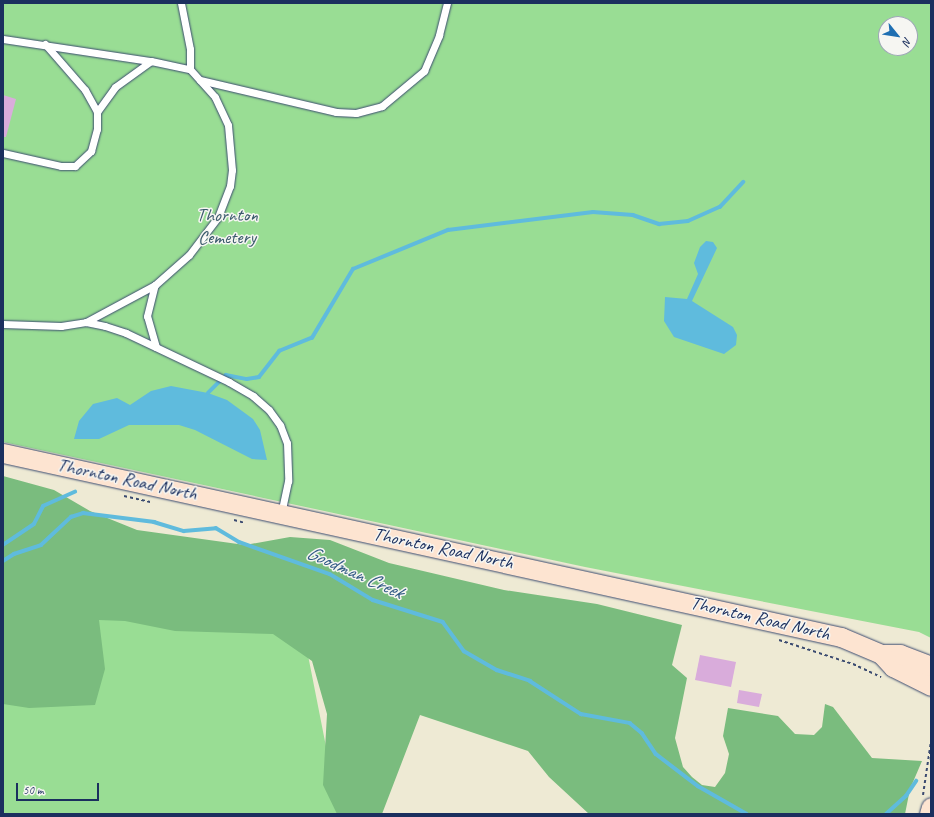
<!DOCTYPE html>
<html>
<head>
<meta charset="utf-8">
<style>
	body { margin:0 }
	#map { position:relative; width:934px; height:817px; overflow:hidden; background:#eeead4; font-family:Caveat,sans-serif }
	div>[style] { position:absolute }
	.green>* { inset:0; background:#99dd94 }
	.forest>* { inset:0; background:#7abc7e }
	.water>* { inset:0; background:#5fbbdd }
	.stream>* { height:3.5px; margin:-1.75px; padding:0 1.75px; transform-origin:1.75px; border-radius:1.75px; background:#5fbbdd }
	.building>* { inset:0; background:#d9acdb }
	.path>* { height:2px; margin-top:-1px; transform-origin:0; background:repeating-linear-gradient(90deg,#3b4b70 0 3px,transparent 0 6px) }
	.roads { filter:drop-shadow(0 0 1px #3b4b70) drop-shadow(0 0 1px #3b4b70) }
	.service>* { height:7px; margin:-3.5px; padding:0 3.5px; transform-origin:3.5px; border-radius:3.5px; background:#fff }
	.secondary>* { height:19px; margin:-9.5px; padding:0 9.5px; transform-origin:9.5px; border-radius:9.5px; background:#fde4d1 }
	span { translate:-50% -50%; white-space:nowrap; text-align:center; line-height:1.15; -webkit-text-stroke:3px #f6f6f2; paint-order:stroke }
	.park-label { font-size:19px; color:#3a5a6c }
	.street-label { font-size:19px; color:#1b2f5e }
	.water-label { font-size:20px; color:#2f5984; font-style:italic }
	.frame { position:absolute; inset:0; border:4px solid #1b2f5e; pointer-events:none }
	.north { position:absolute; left:878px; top:16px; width:40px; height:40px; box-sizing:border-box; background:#f6f6f2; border:1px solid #9ea6b7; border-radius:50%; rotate:120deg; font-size:11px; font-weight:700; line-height:16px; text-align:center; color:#1b2f5e }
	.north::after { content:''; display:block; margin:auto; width:14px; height:18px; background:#1f6fb2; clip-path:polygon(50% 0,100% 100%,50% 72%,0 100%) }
	.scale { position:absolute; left:16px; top:783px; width:83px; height:18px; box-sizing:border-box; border:2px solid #1b2f5e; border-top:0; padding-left:5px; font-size:12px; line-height:14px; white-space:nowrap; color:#1b2f5e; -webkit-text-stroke:3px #f6f6f2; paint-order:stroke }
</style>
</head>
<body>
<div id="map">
	<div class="green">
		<i style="clip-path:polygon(evenodd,3px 3px,931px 3px,931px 638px,919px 632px,585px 567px,3px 442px,3px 3px,886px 24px,910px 24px,910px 48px,886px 48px,886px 24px)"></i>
		<i style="clip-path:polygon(3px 587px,99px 595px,305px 640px,333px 782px,343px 814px,3px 814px)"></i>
	</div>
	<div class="forest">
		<i style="clip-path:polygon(3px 476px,54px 490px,90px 511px,137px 530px,245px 545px,290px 537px,330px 540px,389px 563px,504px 590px,597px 604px,682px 625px,672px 665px,687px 678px,675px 738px,683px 767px,692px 777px,702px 785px,715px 787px,725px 773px,729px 754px,723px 736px,728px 708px,778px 716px,795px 734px,814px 735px,822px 727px,825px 704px,833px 707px,872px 758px,922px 761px,910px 789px,905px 814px,589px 814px,549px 777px,528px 751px,420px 715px,382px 814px,337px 814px,323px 785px,327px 714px,312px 661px,273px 634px,175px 631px,125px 621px,99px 620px,105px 669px,95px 705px,29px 708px,3px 704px)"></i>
	</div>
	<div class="water">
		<i style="clip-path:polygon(706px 241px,713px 242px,717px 248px,692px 301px,733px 327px,737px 335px,736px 345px,724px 354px,674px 337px,664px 321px,665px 297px,687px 299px,698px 274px,694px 263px,700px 247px)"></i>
		<i style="clip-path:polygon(171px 386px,208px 393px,227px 400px,253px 419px,260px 430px,267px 460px,252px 459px,195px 430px,179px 425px,129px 425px,99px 439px,74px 439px,79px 421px,93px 404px,117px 398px,130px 405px,151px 391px)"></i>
	</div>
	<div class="stream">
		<i style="left:208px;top:393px;width:25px;rotate:-45deg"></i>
		<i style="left:226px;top:375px;width:21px;rotate:11deg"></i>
		<i style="left:247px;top:379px;width:12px;rotate:-9deg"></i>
		<i style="left:259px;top:377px;width:33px;rotate:-52deg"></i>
		<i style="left:279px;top:351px;width:35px;rotate:-22deg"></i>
		<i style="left:312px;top:338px;width:80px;rotate:-59.3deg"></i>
		<i style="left:353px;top:269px;width:103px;rotate:-22.3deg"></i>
		<i style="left:448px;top:230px;width:146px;rotate:-7.1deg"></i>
		<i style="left:593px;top:212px;width:40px;rotate:4.3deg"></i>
		<i style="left:633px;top:215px;width:28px;rotate:19deg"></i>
		<i style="left:659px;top:224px;width:29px;rotate:-6deg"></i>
		<i style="left:688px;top:221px;width:35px;rotate:-24deg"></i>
		<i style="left:720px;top:207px;width:34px;rotate:-47deg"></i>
		<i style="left:3px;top:545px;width:37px;rotate:-34deg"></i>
		<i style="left:34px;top:524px;width:20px;rotate:-63deg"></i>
		<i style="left:43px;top:506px;width:35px;rotate:-24deg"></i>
		<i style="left:3px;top:561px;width:13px;rotate:-32deg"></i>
		<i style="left:14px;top:554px;width:28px;rotate:-18deg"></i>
		<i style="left:41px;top:545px;width:41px;rotate:-43deg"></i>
		<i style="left:71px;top:517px;width:13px;rotate:-18deg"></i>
		<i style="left:83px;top:513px;width:72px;rotate:7.2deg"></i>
		<i style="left:154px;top:522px;width:31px;rotate:17deg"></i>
		<i style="left:184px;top:531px;width:32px;rotate:-5deg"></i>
		<i style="left:216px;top:528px;width:27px;rotate:31deg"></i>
		<i style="left:239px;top:542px;width:96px;rotate:19.4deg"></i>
		<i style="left:330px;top:574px;width:50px;rotate:31.2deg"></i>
		<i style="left:373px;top:600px;width:73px;rotate:17.4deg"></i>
		<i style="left:443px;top:622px;width:36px;rotate:54deg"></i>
		<i style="left:464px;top:651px;width:38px;rotate:30deg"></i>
		<i style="left:497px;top:670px;width:35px;rotate:18deg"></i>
		<i style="left:530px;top:681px;width:61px;rotate:32.9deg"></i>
		<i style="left:581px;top:714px;width:50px;rotate:10.4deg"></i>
		<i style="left:630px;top:723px;width:16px;rotate:40deg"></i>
		<i style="left:642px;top:733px;width:25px;rotate:56deg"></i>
		<i style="left:656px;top:754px;width:53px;rotate:37.3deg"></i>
		<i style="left:698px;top:786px;width:56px;rotate:29.7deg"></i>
		<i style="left:886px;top:814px;width:27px;rotate:-42deg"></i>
		<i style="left:906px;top:796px;width:18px;rotate:-56deg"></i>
	</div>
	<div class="building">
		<i style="clip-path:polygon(3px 95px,16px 99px,6px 137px,3px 137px)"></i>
		<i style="clip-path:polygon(700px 655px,736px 662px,731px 687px,695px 680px)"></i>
		<i style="clip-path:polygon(739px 690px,762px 694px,759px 707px,737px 703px)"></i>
	</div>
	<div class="path">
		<i style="left:124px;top:496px;width:28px;rotate:13deg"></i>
		<i style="left:234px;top:520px;width:11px;rotate:15deg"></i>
		<i style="left:779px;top:640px;width:78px;rotate:18deg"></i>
		<i style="left:853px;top:664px;width:31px;rotate:25deg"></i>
		<i style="left:923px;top:795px;width:55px;rotate:-81.6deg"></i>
	</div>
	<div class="roads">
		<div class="service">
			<i style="left:3px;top:39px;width:150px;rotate:8.5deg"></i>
			<i style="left:151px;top:61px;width:40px;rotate:12deg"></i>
			<i style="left:45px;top:44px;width:61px;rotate:49deg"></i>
			<i style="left:85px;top:90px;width:25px;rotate:61deg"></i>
			<i style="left:200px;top:80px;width:140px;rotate:13.2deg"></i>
			<i style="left:336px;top:112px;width:20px;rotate:3deg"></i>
			<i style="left:356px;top:113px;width:27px;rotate:-15deg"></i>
			<i style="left:382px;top:106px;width:55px;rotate:-39.8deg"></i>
			<i style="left:424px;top:71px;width:39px;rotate:-67deg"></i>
			<i style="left:439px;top:35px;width:33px;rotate:-76deg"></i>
			<i style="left:3px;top:153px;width:59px;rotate:12.6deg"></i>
			<i style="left:61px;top:166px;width:14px"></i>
			<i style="left:75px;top:166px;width:22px;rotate:-43deg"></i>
			<i style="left:91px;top:151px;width:23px;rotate:-75deg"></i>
			<i style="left:97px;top:129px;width:17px;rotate:-90deg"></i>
			<i style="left:97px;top:112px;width:31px;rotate:-54deg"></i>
			<i style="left:115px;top:87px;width:44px;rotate:-35.8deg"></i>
			<i style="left:86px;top:322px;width:78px;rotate:-28.2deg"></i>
			<i style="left:3px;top:324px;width:58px;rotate:2deg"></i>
			<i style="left:61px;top:326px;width:25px;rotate:-9deg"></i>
			<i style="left:86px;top:322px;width:19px;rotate:12deg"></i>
			<i style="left:105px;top:326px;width:22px;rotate:18deg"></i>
			<i style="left:126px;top:333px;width:114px;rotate:25.4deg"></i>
			<i style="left:229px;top:382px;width:28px;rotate:30deg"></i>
			<i style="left:253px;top:396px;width:21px;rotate:41deg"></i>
			<i style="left:269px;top:410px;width:19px;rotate:54deg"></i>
			<i style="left:280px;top:425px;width:19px;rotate:69deg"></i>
			<i style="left:287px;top:443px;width:38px;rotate:88deg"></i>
			<i style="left:288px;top:481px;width:34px;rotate:102deg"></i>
			<i style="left:156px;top:347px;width:32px;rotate:-106deg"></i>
			<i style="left:147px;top:316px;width:32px;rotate:-76deg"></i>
			<i style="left:155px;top:285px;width:45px;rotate:-41.4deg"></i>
			<i style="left:189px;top:255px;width:48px;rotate:-52.7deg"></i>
			<i style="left:218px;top:217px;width:33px;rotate:-69deg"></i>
			<i style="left:230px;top:186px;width:16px;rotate:-83deg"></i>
			<i style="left:232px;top:170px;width:45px;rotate:-95.1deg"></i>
			<i style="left:228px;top:125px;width:31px;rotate:-115deg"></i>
			<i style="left:215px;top:97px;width:38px;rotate:-132deg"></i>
			<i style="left:190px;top:69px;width:20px;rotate:-90deg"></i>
			<i style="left:190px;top:49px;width:47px;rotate:-101.1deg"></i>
		</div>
		<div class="secondary">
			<i style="left:3px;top:453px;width:858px;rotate:12.38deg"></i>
			<i style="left:841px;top:637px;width:43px;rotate:23deg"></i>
			<i style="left:881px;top:654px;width:18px;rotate:47deg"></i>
			<i style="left:893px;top:667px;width:42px;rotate:26.6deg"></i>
			<i style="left:881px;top:654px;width:19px"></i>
			<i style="left:900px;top:654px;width:33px;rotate:21deg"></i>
			<i style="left:929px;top:814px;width:7px;rotate:-74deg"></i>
		</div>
	</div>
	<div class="park-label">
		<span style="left:227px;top:227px">Thornton<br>Cemetery</span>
	</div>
	<div class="street-label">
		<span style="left:127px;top:480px;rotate:12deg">Thornton Road North</span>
		<span style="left:443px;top:549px;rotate:12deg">Thornton Road North</span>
		<span style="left:760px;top:619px;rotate:13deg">Thornton Road North</span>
	</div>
	<div class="water-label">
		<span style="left:355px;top:572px;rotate:24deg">Goodman Creek</span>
	</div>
	<div class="frame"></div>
	<div class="north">N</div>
	<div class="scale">50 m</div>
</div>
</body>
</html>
